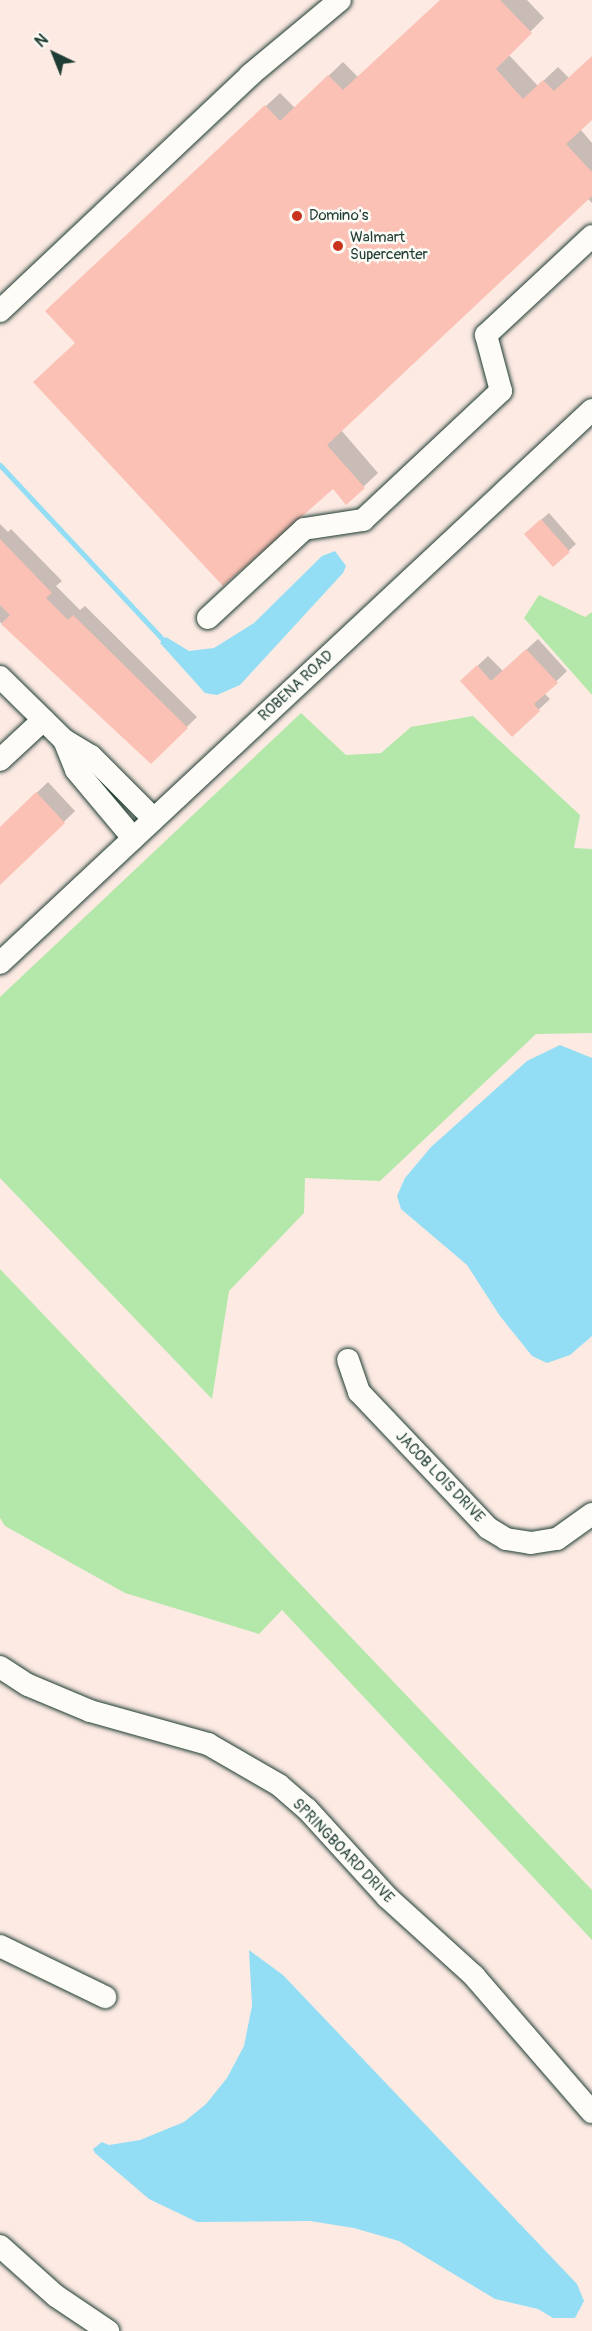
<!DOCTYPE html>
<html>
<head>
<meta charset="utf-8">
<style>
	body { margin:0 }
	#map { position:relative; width:592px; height:2331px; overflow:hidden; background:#fceae3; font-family:Pangolin,sans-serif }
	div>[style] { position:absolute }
	.green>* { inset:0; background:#b4e8aa }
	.water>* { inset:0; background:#93def4 }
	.shadow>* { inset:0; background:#0003 }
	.stream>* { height:5px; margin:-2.5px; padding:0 2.5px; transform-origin:2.5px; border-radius:2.5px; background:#93def4 }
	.building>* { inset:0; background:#fbc1b5 }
	.roads { filter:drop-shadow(0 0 2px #1f3d34) drop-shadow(0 0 2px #1f3d34) }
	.minor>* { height:22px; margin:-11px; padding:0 11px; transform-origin:11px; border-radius:11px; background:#fdfcf7 }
	.dots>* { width:16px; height:16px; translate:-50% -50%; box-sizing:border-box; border:3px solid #fdfcf7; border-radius:50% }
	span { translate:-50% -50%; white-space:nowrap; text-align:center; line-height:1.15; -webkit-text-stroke:5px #fdfcf7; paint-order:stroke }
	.poi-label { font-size:15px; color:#1f3d34 }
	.left { translate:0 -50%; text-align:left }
	.street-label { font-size:15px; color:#1f3d34 }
	.north { position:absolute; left:24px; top:24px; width:60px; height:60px; -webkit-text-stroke:4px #fdfcf7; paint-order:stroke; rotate:317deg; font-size:16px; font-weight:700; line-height:24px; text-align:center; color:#1f3d34 }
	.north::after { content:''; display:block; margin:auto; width:21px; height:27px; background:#1f3d34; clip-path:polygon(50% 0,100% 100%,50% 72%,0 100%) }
</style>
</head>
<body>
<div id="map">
	<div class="green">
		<i style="clip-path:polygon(539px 595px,585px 617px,592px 612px,592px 695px,524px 618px)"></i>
		<i style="clip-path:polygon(301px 713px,346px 755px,381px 753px,411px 727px,473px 716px,580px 815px,574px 848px,592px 849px,592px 1033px,536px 1034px,380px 1181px,305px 1178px,304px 1213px,229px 1291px,212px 1399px,0 1178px,0 997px)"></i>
		<i style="clip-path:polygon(0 1269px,592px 1890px,592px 1940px,282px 1610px,259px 1634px,125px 1593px,5px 1526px,0 1518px)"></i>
	</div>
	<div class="water">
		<i style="clip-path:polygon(335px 551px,346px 566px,343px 573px,240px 685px,217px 695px,205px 693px,160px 643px,166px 637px,189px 651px,214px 648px,254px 623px,322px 556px)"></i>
		<i style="clip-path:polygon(560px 1045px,592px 1058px,592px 1336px,570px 1355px,547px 1363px,532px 1356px,500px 1316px,467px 1265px,401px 1209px,397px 1196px,405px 1178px,431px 1147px,527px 1061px)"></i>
		<i style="clip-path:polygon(249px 1950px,283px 1975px,577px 2284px,584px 2301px,575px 2318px,553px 2318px,538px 2309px,495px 2299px,399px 2241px,354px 2228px,310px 2221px,197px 2222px,149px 2199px,95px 2153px,93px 2149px,102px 2142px,109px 2145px,140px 2140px,184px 2122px,206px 2104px,227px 2078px,244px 2046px,252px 2006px)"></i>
	</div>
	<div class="shadow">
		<i style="clip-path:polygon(441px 0,527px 0,544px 18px,508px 54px,538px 86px,558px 67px,569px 78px,592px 57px,592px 118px,580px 129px,592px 143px,592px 203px,587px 198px,341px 430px,378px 473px,346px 503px,333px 487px,76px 342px,61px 297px,280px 93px,295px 108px,343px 62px,358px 77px)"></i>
		<i style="clip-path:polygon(549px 513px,576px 544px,553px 565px,533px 527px)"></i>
		<i style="clip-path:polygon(0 524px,8px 532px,11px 529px,62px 581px,56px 586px,80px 610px,85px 606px,197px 717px,151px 762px,0 622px)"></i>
		<i style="clip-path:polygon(538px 639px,567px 671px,544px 693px,550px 699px,512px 735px,473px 670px,488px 656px,503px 671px)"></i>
		<i style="clip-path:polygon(48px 782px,75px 811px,1px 883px,0 828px)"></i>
	</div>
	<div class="stream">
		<i style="left:0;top:465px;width:239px;rotate:47deg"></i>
	</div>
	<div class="building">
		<i style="clip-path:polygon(440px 0,500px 0,532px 33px,496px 69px,523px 99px,543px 80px,554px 91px,592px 56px,592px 120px,566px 144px,592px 172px,592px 196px,327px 445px,365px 488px,346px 505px,333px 489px,223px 586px,33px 382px,75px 343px,45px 311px,265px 105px,280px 121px,328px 75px,343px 90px)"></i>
		<i style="clip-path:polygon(541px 519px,570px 552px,553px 567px,524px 534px)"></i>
		<i style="clip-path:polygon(0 539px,52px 593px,46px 598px,68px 620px,73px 615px,188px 728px,151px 764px,1px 624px,10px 615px,0 605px)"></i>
		<i style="clip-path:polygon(526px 649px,558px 683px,534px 704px,540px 711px,512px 737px,460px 681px,477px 665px,491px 681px)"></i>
		<i style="clip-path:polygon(36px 792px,65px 823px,0 885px,0 827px)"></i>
	</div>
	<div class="roads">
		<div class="minor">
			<i style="left:0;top:311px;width:344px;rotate:-43.3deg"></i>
			<i style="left:250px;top:75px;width:117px;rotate:-39.8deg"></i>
			<i style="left:208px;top:618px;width:131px;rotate:-42.8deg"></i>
			<i style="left:304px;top:529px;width:60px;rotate:-8.7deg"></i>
			<i style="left:363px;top:520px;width:189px;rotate:-43.1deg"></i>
			<i style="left:501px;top:391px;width:58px;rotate:-105deg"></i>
			<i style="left:486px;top:335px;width:145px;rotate:-43deg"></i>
			<i style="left:0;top:677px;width:90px;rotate:44.5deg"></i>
			<i style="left:64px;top:740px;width:31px;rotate:31deg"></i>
			<i style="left:91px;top:756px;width:89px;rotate:45deg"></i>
			<i style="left:64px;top:740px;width:32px;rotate:68deg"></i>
			<i style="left:76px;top:770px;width:89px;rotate:50deg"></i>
			<i style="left:0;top:760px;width:59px;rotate:-42.9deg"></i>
			<i style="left:0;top:963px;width:810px;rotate:-43.05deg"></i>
			<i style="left:348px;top:1360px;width:34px;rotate:71deg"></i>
			<i style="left:359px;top:1392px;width:187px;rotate:46.5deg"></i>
			<i style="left:488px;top:1528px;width:21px;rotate:31deg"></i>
			<i style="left:506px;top:1539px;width:25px;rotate:9deg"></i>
			<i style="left:531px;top:1543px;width:26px;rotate:-9deg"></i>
			<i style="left:557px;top:1539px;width:43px;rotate:-35.5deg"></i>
			<i style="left:0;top:1667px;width:33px;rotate:33deg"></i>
			<i style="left:28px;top:1685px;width:67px;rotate:22.8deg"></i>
			<i style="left:90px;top:1711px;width:123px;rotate:15.6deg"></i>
			<i style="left:208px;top:1744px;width:82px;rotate:30deg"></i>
			<i style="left:279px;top:1785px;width:37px;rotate:41deg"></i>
			<i style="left:307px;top:1809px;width:119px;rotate:47.7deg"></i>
			<i style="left:387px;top:1897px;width:118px;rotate:42.2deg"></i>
			<i style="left:474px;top:1976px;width:180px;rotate:49.1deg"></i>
			<i style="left:0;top:1946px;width:117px;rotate:25.9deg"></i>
			<i style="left:0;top:2246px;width:75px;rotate:41.8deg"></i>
			<i style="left:56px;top:2296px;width:63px;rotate:33.9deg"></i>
		</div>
	</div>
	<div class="dots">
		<i style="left:297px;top:216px;background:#c8321e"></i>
		<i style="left:338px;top:246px;background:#c8321e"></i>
	</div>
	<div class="poi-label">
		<span class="left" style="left:309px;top:216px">Domino's</span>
		<span class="left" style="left:350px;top:246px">Walmart<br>Supercenter</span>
	</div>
	<div class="street-label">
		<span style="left:296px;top:686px;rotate:-43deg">ROBENA ROAD</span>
		<span style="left:440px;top:1477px;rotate:46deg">JACOB LOIS DRIVE</span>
		<span style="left:343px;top:1851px;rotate:46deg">SPRINGBOARD DRIVE</span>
	</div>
	<div class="north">N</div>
</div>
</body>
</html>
